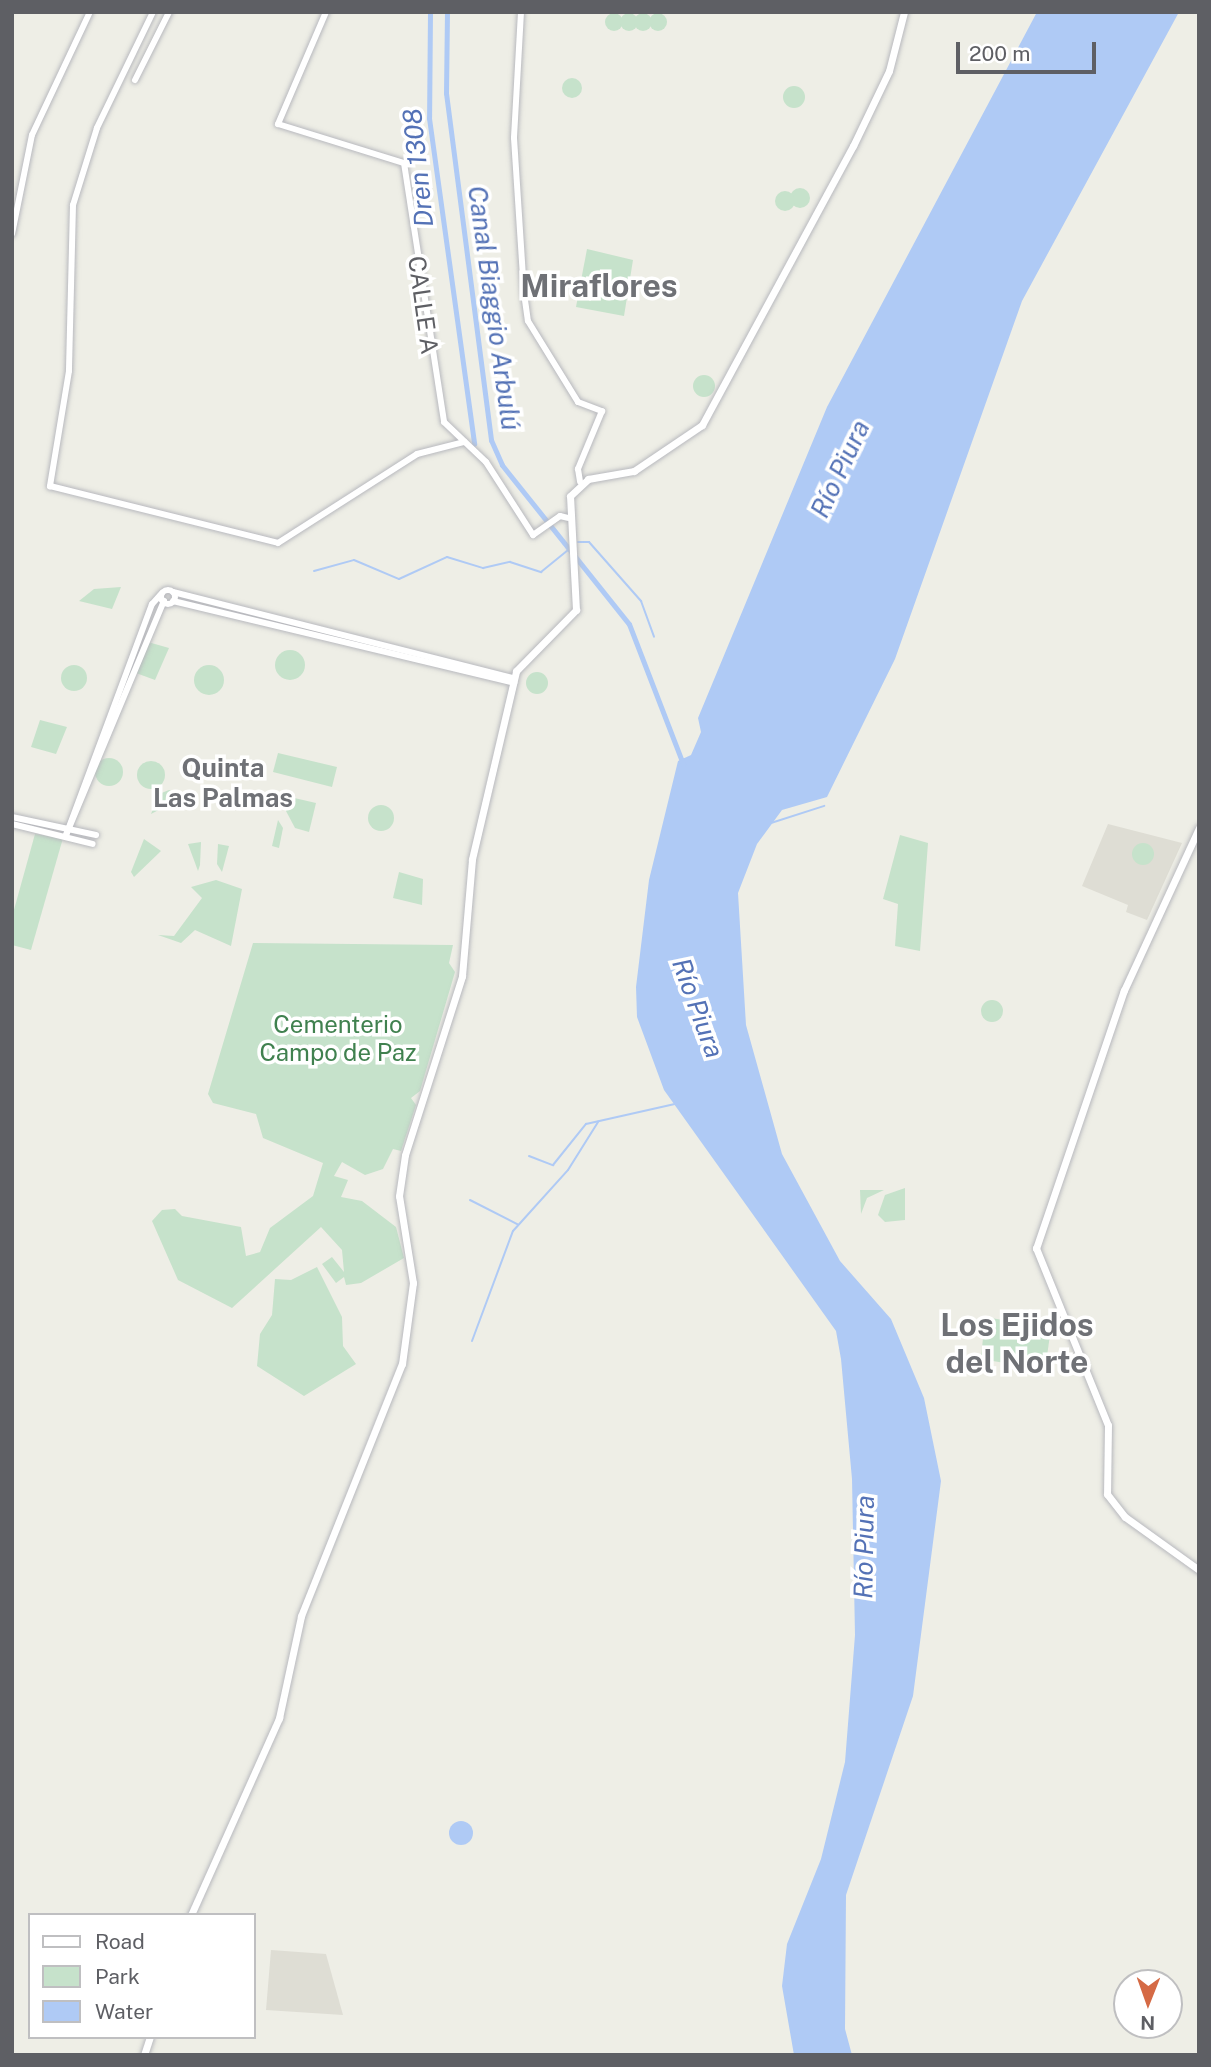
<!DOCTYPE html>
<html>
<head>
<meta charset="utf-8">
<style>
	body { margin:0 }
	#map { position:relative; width:1211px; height:2067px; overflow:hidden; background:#eeeee6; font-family:"Public Sans",sans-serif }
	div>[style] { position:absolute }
	.education>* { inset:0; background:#deddd4 }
	.green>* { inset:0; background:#c6e2cb }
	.round { border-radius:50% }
	.water>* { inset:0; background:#afcaf5 }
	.stream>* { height:2px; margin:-1px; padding:0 1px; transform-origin:1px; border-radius:1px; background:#afcaf5 }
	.canal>* { height:5px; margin:-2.5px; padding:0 2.5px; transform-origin:2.5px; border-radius:2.5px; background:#afcaf5 }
	.roads { filter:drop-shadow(0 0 2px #b8b9be) drop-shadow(0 0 2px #b8b9be) }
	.tertiary>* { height:6px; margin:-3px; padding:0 3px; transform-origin:3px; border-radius:3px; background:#fff }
	.tertiary>.ring { margin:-3px; padding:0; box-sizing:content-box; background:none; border:6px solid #fff; border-radius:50% }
	.secondary>* { height:7px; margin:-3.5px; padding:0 3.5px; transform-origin:3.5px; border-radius:3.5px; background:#fff }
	span { translate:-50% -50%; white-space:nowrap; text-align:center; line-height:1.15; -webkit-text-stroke:7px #fff; paint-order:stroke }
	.street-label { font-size:24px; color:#5e5f64 }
	.park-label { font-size:24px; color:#40814f }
	.water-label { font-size:26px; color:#5472b6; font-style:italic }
	.neighbourhood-label { font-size:26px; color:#6f7176; font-weight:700 }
	.district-label { font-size:32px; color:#6f7176; font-weight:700 }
	.frame { position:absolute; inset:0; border:14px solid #5e5f64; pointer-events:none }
	.legend { position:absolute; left:28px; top:1913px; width:228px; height:126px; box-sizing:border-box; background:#fff; border:2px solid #bfbfc1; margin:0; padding:9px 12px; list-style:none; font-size:21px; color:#5e5f64 }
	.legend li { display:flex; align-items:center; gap:14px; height:35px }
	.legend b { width:35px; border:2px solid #bfbfc1 }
	.north { position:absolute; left:1113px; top:1969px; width:70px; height:70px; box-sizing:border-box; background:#fff; border:2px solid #bfbfc1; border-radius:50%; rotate:181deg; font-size:19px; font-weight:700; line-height:28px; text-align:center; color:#5e5f64 }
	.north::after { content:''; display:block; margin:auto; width:24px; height:32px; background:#d56a45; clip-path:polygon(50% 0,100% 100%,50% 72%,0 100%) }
	.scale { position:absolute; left:956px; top:42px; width:140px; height:32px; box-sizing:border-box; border:4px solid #5e5f64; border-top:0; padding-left:9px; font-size:21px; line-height:24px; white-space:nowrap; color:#5e5f64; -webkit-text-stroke:5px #fff; paint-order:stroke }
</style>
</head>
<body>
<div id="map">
	<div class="education">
		<i style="clip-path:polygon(1108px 824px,1182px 843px,1147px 920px,1126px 912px,1128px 905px,1082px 886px)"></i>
		<i style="clip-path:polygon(271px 1950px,326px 1954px,343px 2015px,266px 2010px)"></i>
	</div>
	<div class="green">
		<i class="round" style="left:649px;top:13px;width:18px;height:18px"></i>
		<i class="round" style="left:605px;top:13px;width:18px;height:18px"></i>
		<i class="round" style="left:620px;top:13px;width:18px;height:18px"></i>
		<i class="round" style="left:634px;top:13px;width:18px;height:18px"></i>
		<i class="round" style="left:562px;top:78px;width:20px;height:20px"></i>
		<i class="round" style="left:783px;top:86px;width:22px;height:22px"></i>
		<i class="round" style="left:790px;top:188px;width:20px;height:20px"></i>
		<i class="round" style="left:775px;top:191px;width:20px;height:20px"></i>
		<i style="clip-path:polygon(587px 249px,633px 260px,624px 316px,576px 307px)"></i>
		<i class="round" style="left:693px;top:375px;width:22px;height:22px"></i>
		<i style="clip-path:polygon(121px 587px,112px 609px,79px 601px,94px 589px)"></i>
		<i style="clip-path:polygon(148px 642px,169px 648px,155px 680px,136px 673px)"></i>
		<i class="round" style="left:275px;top:650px;width:30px;height:30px"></i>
		<i class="round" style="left:194px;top:665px;width:30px;height:30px"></i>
		<i class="round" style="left:61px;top:665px;width:26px;height:26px"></i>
		<i class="round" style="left:526px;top:672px;width:22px;height:22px"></i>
		<i style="clip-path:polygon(40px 720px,67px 727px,56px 754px,31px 747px)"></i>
		<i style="clip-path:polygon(278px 753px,337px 767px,332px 787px,273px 772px)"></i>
		<i class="round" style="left:95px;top:758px;width:28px;height:28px"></i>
		<i class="round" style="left:137px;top:761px;width:28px;height:28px"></i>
		<i style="clip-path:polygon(169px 790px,187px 795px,151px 814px,159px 794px)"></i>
		<i style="clip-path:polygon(290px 797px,316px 803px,309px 832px,295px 828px,286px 811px)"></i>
		<i class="round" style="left:368px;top:805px;width:26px;height:26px"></i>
		<i style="clip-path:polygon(278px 820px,283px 828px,279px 848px,272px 846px)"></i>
		<i style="clip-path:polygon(35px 834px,63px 838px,31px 950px,12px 945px,12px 917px)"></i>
		<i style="clip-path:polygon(900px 835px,928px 843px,920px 951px,895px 946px,898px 904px,883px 899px)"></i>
		<i style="clip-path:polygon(144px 839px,161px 851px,134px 877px,131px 872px)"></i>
		<i style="clip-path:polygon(201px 842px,200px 865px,198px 871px,188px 844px)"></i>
		<i class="round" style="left:1132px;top:843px;width:22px;height:22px"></i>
		<i style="clip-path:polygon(218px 844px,229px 846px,222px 872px,217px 864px)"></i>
		<i style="clip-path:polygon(399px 872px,423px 879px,422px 905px,393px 898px)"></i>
		<i style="clip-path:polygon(216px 880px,242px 889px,231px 946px,195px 930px,181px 943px,158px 935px,174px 936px,202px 898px,191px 887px)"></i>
		<i style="clip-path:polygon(253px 943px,453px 945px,449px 963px,455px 972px,420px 1091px,411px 1098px,416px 1105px,401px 1151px,393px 1149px,383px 1169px,365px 1175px,342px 1162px,334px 1176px,348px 1180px,341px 1197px,362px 1201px,396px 1227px,404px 1258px,361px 1283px,346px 1285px,344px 1277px,336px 1283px,322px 1264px,332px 1257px,344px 1272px,342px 1250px,321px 1227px,232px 1308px,178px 1280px,152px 1221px,162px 1210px,175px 1209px,182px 1216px,241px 1227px,246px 1256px,260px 1252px,270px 1228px,313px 1196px,323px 1163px,263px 1138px,256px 1114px,213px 1103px,208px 1094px)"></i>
		<i class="round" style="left:981px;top:1000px;width:22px;height:22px"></i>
		<i style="clip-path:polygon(905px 1188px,905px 1220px,885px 1222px,878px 1215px,885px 1195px)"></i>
		<i style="clip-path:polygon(860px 1190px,884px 1190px,867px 1198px,861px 1214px)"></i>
		<i style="clip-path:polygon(317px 1267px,342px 1317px,343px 1346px,356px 1364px,304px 1396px,257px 1366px,260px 1334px,272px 1315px,275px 1279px,291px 1280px)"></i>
		<i style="clip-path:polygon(985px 1317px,1051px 1328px,1045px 1370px,981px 1359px)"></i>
	</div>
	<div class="water">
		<i style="clip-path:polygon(1037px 12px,1179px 12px,1022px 301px,895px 659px,827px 797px,782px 810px,757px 844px,738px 893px,746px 1025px,782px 1154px,840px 1261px,891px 1319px,924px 1398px,941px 1481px,913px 1696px,846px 1895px,845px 2029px,852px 2055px,794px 2055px,782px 1986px,787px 1944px,821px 1859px,845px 1762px,855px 1635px,852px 1479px,841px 1359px,836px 1331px,664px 1090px,637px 1017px,636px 987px,649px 880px,678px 761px,691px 755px,701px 732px,698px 718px,827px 407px)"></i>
		<i class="round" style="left:449px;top:1821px;width:24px;height:24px"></i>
	</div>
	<div class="stream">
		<i style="left:578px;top:542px;width:11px"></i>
		<i style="left:589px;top:542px;width:79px;rotate:48.6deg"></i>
		<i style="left:641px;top:601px;width:38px;rotate:70deg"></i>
		<i style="left:314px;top:571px;width:41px;rotate:-15.4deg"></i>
		<i style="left:354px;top:560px;width:49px;rotate:22.9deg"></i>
		<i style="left:399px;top:579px;width:53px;rotate:-24.6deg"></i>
		<i style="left:447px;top:557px;width:38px;rotate:17deg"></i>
		<i style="left:483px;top:568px;width:28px;rotate:-13deg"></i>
		<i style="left:510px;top:562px;width:33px;rotate:18deg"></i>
		<i style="left:541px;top:572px;width:36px;rotate:-39deg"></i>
		<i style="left:771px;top:823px;width:56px;rotate:-17.8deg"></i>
		<i style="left:529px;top:1156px;width:26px;rotate:21deg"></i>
		<i style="left:553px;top:1165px;width:53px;rotate:-51.2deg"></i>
		<i style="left:586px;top:1124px;width:91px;rotate:-12.7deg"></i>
		<i style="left:470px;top:1200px;width:53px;rotate:27.1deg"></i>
		<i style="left:472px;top:1341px;width:117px;rotate:-69.6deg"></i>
		<i style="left:513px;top:1231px;width:82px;rotate:-48deg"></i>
		<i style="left:568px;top:1170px;width:57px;rotate:-58deg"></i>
	</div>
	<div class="canal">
		<i style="left:430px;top:12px;width:106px;rotate:90.5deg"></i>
		<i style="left:429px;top:118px;width:329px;rotate:82.1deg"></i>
		<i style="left:447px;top:12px;width:81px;rotate:90.7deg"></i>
		<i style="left:446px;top:93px;width:350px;rotate:82.6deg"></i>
		<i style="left:491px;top:440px;width:27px;rotate:66deg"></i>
		<i style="left:502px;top:465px;width:203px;rotate:51.4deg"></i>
		<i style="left:629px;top:624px;width:150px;rotate:68.9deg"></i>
	</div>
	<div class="roads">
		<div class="tertiary">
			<i style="left:153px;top:12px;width:129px;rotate:115.8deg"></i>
			<i style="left:97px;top:128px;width:81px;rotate:107.3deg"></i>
			<i style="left:73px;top:205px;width:166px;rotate:91.4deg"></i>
			<i style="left:69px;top:371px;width:117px;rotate:99.4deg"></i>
			<i style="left:50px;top:486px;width:235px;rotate:14deg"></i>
			<i style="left:278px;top:543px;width:165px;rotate:-32.6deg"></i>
			<i style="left:417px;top:454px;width:49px;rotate:-14.3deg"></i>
			<i style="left:326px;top:12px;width:122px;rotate:113.2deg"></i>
			<i style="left:278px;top:124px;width:132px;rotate:17.2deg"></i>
			<i style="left:404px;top:163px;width:262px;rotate:81.2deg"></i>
			<i style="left:444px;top:422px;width:58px;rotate:43.6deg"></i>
			<i style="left:486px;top:462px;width:87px;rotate:57.2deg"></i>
			<i style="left:533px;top:535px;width:33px;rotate:-35deg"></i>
			<i style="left:560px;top:516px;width:8px;rotate:14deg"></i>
			<i style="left:521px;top:12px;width:126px;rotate:93.2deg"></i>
			<i style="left:514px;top:138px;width:155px;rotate:86.3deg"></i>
			<i style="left:524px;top:293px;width:28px;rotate:82deg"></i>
			<i style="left:528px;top:321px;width:95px;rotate:58.3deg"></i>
			<i style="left:578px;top:402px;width:26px;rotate:21deg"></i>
			<i style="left:602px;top:411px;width:63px;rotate:112.5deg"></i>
			<i style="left:578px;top:469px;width:13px;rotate:81deg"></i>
			<i style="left:135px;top:80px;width:76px;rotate:-63.4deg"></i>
			<i style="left:12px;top:234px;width:101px;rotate:-78.6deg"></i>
			<i style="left:32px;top:135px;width:136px;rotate:-64.8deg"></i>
			<i class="ring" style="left:161px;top:590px;width:8px;height:8px"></i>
			<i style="left:173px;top:592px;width:352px;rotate:14.2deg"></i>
			<i style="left:162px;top:593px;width:15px;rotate:132deg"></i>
			<i style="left:152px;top:604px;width:246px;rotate:110.4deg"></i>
			<i style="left:66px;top:835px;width:254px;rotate:-67.3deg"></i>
			<i style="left:173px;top:601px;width:351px;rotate:13.5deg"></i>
			<i style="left:12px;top:817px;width:86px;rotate:12.1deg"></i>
			<i style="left:12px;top:824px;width:83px;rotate:13.9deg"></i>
		</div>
		<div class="secondary">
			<i style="left:1199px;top:828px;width:179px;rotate:114.8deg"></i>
			<i style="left:1124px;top:990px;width:273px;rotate:108.8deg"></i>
			<i style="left:1036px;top:1248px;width:191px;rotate:67.9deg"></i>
			<i style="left:1108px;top:1425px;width:69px;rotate:90.8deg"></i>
			<i style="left:1107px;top:1494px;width:29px;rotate:52deg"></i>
			<i style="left:1125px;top:1517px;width:91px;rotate:35.6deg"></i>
			<i style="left:191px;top:1915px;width:216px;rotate:-65.9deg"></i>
			<i style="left:279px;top:1718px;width:104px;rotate:-77.8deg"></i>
			<i style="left:301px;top:1616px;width:271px;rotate:-68.2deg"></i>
			<i style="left:402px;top:1364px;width:82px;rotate:-82.3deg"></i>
			<i style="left:413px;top:1283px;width:88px;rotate:-99.1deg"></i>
			<i style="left:399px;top:1196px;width:41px;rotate:-81.7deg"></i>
			<i style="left:405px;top:1155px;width:188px;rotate:-72.3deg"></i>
			<i style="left:462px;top:976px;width:117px;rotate:-85.1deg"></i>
			<i style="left:472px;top:859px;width:193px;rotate:-76.8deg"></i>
			<i style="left:516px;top:671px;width:86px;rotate:-45.5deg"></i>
			<i style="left:576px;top:610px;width:114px;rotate:-93deg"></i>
			<i style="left:570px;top:496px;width:25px;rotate:-43deg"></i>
			<i style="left:588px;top:479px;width:47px;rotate:-9.9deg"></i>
			<i style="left:634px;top:471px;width:82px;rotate:-34.1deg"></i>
			<i style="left:702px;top:425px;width:317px;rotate:-61.6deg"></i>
			<i style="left:853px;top:146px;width:83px;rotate:-64.4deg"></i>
			<i style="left:889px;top:71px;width:61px;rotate:-75.7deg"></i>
			<i style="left:144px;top:2055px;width:19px;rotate:-72deg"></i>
		</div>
	</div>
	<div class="street-label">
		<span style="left:423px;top:305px;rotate:82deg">CALLE A</span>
	</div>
	<div class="park-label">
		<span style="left:338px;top:1039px">Cementerio<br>Campo de Paz</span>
	</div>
	<div class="water-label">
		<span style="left:418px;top:168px;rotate:-96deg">Dren 1308</span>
		<span style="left:494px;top:308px;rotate:82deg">Canal Biaggio Arbulú</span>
		<span style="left:840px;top:469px;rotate:-65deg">Río Piura</span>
		<span style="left:698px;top:1008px;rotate:70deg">Río Piura</span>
		<span style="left:864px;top:1547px;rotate:-89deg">Río Piura</span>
	</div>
	<div class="neighbourhood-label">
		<span style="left:223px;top:783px">Quinta<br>Las Palmas</span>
	</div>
	<div class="district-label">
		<span style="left:599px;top:286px">Miraflores</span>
		<span style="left:1017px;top:1344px">Los Ejidos<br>del Norte</span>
	</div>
	<div class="frame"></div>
	<ul class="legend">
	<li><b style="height:9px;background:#fff"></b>Road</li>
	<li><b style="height:19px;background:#c6e2cb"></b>Park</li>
	<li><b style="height:19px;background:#afcaf5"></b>Water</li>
	</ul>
	<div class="north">N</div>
	<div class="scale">200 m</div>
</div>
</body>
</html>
